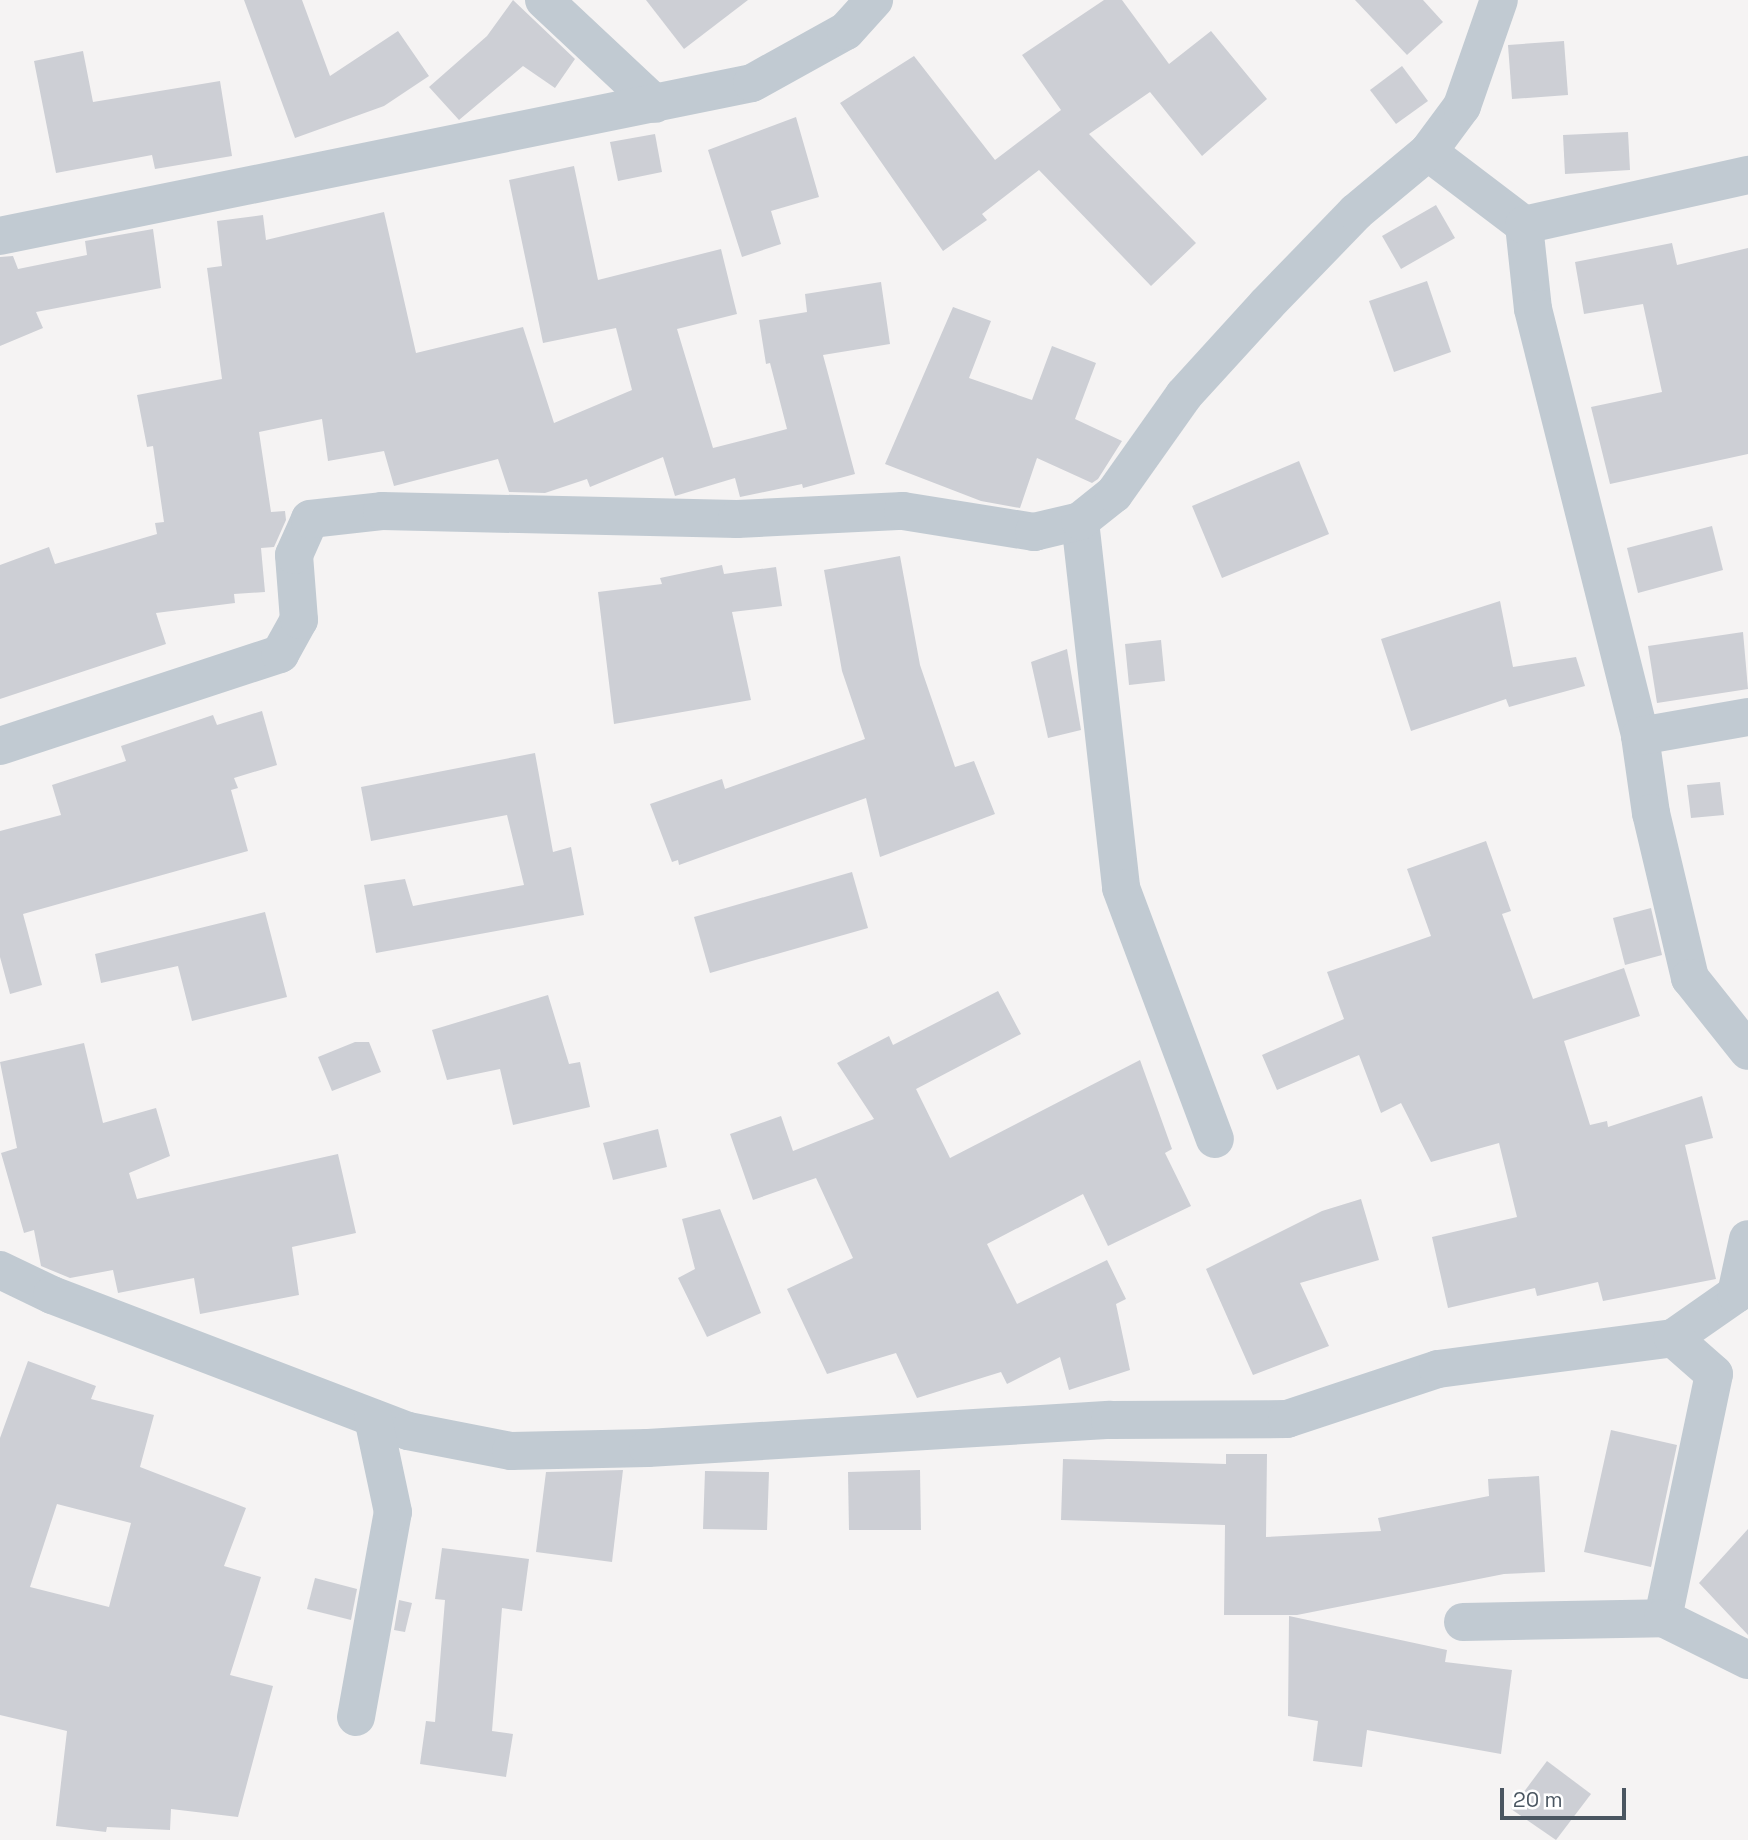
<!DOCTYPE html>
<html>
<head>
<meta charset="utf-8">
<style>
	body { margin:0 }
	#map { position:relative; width:1748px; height:1840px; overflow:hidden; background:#f5f3f3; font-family:"Space Grotesk",sans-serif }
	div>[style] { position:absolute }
	.building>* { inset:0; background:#cdcfd5 }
	.minor>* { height:38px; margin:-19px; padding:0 19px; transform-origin:19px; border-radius:19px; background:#c1cad2 }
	span { translate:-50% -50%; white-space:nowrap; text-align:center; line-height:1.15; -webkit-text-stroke:6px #fff; paint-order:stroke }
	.scale { position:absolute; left:1500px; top:1788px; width:126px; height:32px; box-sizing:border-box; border:4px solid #4a5661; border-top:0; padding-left:9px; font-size:21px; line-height:24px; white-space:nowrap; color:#4a5661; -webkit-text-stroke:5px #fff; paint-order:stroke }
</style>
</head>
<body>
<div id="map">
	<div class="building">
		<i style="clip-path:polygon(244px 0,302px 0,330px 76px,398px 31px,429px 76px,384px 106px,295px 138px)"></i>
		<i style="clip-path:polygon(513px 0,575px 59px,555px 88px,523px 66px,459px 120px,429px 87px,487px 36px)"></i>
		<i style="clip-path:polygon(646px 0,748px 0,684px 49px)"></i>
		<i style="clip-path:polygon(1104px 0,1122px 0,1169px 64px,1211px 31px,1267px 99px,1202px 156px,1150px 92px,1089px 134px,1196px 243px,1151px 286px,1039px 170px,982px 214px,987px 220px,943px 251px,840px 103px,914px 56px,995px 160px,1061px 110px,1022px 55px)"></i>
		<i style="clip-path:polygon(1355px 0,1423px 0,1443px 22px,1407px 55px)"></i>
		<i style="clip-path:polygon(1564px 41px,1568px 95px,1512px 99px,1508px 45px)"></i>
		<i style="clip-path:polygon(83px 51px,93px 102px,220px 81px,232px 156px,155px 169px,152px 155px,56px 173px,34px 61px)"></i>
		<i style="clip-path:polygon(1402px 66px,1428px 101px,1396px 124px,1370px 90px)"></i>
		<i style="clip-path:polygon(796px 117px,819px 197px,771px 211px,781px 244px,742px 257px,708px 150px)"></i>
		<i style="clip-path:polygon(1628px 132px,1630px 170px,1565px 174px,1563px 135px)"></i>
		<i style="clip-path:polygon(655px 134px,662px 172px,618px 181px,610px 142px)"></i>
		<i style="clip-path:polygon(574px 166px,598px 280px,721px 249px,737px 314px,677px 329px,713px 448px,787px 429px,770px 363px,766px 364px,759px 320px,807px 312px,805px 294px,881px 282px,890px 344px,823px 355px,855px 474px,803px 488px,802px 484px,740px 497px,735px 478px,675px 496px,663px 457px,590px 487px,587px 479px,545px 493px,509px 492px,498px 459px,394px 486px,384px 451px,328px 461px,322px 419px,259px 432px,271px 512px,285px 511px,286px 520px,274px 547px,261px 548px,265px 592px,234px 594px,235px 603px,156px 613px,166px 644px,0 699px,0 565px,49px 547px,55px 564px,157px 534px,155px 523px,164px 522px,153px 446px,147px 447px,137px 395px,222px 379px,207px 268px,222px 266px,217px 221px,263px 215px,266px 240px,384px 212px,416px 353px,523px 327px,554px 423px,632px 390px,616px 328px,543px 343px,509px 180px)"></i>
		<i style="clip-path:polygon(1436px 205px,1455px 238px,1401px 269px,1382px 236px)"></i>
		<i style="clip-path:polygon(153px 229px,161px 288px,36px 312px,43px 328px,0 346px,0 257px,13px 256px,18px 269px,87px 255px,85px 241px)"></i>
		<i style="clip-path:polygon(1672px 243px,1677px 265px,1748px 248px,1748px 454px,1610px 484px,1591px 407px,1662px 392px,1643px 304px,1584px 314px,1575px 262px)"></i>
		<i style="clip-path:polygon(1427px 281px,1451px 352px,1394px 372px,1369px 301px)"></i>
		<i style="clip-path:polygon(953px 307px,991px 321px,969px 378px,1032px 400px,1052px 346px,1096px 363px,1075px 419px,1122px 441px,1098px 479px,1092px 483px,1037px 458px,1020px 508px,981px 501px,885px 464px)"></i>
		<i style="clip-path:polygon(1299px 461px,1329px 534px,1222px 578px,1192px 506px)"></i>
		<i style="clip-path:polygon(1712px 526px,1723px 570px,1638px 593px,1627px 548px)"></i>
		<i style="clip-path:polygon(900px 556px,920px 665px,955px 767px,974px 761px,995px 814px,880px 857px,866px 798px,679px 865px,678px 860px,672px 862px,650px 804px,722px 779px,725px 789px,865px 739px,842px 671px,824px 570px)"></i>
		<i style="clip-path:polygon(722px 565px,724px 574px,776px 567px,782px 606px,732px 612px,751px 700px,614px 724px,598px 592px,662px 584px,660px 578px)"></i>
		<i style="clip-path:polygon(1500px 601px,1513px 667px,1576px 657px,1585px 686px,1509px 707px,1506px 699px,1411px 731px,1381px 639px)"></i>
		<i style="clip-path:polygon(1743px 632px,1748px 689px,1657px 703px,1648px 646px)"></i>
		<i style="clip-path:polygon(1161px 640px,1165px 681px,1129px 685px,1125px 644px)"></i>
		<i style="clip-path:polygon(1067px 649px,1081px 730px,1048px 738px,1031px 662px)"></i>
		<i style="clip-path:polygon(262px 711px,277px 765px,234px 778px,238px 788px,231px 790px,248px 851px,23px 914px,42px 985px,10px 994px,0 957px,0 831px,61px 815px,52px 785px,126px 761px,121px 746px,213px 715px,217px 725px)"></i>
		<i style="clip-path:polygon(535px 753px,553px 852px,571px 847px,584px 915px,376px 953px,364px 885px,405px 879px,413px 906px,524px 885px,507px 815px,371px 841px,361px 787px)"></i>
		<i style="clip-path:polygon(1720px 782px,1724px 815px,1691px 818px,1687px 785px)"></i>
		<i style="clip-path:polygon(1486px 841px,1511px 911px,1502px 914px,1533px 999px,1624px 968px,1640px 1016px,1564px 1041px,1590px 1125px,1607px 1121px,1608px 1127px,1702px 1096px,1713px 1138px,1685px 1145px,1716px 1279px,1603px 1301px,1598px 1282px,1537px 1296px,1535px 1288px,1448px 1308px,1432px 1237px,1517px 1217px,1499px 1143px,1431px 1162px,1401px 1103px,1381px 1113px,1359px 1055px,1277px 1090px,1262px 1055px,1344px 1019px,1327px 972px,1431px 936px,1407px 869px)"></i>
		<i style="clip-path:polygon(852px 872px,868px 928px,710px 973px,694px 917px)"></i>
		<i style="clip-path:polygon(1651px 908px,1662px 955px,1625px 965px,1613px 918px)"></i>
		<i style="clip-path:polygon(265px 912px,287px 997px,192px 1021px,178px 966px,101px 983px,95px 954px)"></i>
		<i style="clip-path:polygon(998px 991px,1021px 1034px,916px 1089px,950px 1158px,1140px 1060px,1172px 1149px,1165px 1153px,1191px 1206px,1108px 1246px,1083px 1194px,987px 1244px,1017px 1304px,1107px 1260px,1126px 1299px,1116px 1304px,1130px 1370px,1069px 1390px,1060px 1357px,1007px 1384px,1001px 1372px,917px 1398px,896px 1353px,827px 1374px,787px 1289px,853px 1258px,816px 1178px,753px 1200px,730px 1134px,781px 1116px,793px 1151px,874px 1119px,837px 1063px,889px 1036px,893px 1045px)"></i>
		<i style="clip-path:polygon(548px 995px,569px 1064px,580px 1062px,590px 1107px,513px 1125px,500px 1069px,447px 1080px,432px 1030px)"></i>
		<i style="clip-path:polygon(355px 1042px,369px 1042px,381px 1072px,332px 1091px,318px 1057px)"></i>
		<i style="clip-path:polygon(84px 1043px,103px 1123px,156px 1108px,170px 1156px,129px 1173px,137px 1199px,338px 1154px,356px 1233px,292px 1247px,299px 1295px,200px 1314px,194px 1278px,118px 1293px,113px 1270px,70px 1278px,41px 1266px,34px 1230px,24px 1233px,1px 1153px,17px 1148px,0 1062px)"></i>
		<i style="clip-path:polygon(658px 1129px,667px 1167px,613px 1180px,603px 1143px)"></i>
		<i style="clip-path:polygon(1361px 1199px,1379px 1260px,1300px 1283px,1329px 1346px,1253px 1375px,1206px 1269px,1322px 1211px)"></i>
		<i style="clip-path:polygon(720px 1209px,761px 1313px,707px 1337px,678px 1278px,695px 1269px,682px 1219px)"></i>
		<i style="clip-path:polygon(evenodd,28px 1361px,96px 1386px,91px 1399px,154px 1415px,140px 1467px,246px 1508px,224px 1566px,261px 1577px,230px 1675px,273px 1686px,238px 1817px,171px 1809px,170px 1830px,107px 1827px,106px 1832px,56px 1826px,67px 1731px,0 1715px,0 1438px,28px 1361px,57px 1504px,131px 1523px,109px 1607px,30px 1587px,57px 1504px)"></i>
		<i style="clip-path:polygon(1611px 1430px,1677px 1445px,1651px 1567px,1584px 1552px)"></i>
		<i style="clip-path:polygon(1226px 1454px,1267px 1454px,1266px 1537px,1381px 1531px,1378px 1518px,1489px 1496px,1488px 1479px,1539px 1476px,1545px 1572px,1504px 1574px,1297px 1615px,1224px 1615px,1225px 1525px,1061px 1520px,1063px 1459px,1226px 1464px)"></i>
		<i style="clip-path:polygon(623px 1470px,612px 1562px,536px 1552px,546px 1472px)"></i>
		<i style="clip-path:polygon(920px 1470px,921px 1530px,849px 1530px,848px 1472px)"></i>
		<i style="clip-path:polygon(705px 1471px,769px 1472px,767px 1530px,703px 1529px)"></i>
		<i style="clip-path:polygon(1748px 1529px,1748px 1635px,1699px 1583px)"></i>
		<i style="clip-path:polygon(442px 1548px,529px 1559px,522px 1611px,502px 1608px,492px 1731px,513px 1734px,506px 1777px,420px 1764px,426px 1721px,435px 1722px,445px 1600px,435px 1599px)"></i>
		<i style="clip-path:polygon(315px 1578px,357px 1589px,351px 1620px,307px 1609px)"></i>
		<i style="clip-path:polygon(399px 1600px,412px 1603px,405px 1632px,394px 1630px)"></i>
		<i style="clip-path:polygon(1289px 1616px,1447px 1650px,1445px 1662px,1512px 1670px,1501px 1754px,1367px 1730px,1362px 1767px,1313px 1761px,1318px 1721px,1288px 1716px)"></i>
		<i style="clip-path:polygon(1547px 1761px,1591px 1794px,1556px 1840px,1511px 1809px)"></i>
	</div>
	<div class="minor">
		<i style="left:544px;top:0;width:152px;rotate:43.1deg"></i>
		<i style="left:1428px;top:152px;width:121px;rotate:37.2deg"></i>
		<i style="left:1524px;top:225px;width:84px;rotate:83.9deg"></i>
		<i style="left:1533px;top:309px;width:440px;rotate:75.9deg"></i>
		<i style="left:1640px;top:736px;width:78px;rotate:81.9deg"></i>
		<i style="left:1651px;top:813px;width:170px;rotate:76.7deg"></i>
		<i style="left:1690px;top:978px;width:93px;rotate:51.5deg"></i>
		<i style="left:1524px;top:225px;width:230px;rotate:-12.6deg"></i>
		<i style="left:0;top:236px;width:767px;rotate:-11.5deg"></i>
		<i style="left:752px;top:83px;width:107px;rotate:-29deg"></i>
		<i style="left:846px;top:31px;width:42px;rotate:-47.9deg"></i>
		<i style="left:1080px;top:521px;width:369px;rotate:83.6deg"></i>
		<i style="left:1121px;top:888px;width:268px;rotate:69.5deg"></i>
		<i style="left:1640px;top:736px;width:110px;rotate:-10deg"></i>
		<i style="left:0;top:746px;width:295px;rotate:-18.2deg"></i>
		<i style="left:280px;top:654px;width:39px;rotate:-61deg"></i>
		<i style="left:299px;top:620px;width:65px;rotate:-94.4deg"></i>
		<i style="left:294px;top:555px;width:39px;rotate:-66deg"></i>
		<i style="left:310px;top:519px;width:72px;rotate:-6.3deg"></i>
		<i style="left:382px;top:511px;width:355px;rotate:1.3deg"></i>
		<i style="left:737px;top:519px;width:166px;rotate:-2.8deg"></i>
		<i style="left:903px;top:511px;width:133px;rotate:9.1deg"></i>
		<i style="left:1034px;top:532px;width:47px;rotate:-13.4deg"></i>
		<i style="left:1080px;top:521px;width:43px;rotate:-38.5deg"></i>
		<i style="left:1114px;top:494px;width:121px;rotate:-54.7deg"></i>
		<i style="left:1184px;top:395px;width:123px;rotate:-47.6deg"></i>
		<i style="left:1267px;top:304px;width:128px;rotate:-45.9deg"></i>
		<i style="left:1356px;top:212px;width:94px;rotate:-39.8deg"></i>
		<i style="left:1428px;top:152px;width:57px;rotate:-53.5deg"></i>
		<i style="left:1462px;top:106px;width:112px;rotate:-70.8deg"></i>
		<i style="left:0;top:1270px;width:58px;rotate:25.7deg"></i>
		<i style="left:52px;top:1295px;width:381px;rotate:20.9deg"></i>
		<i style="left:408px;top:1431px;width:105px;rotate:11deg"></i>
		<i style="left:511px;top:1451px;width:137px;rotate:-1.3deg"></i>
		<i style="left:648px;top:1448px;width:463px;rotate:-3.5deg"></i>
		<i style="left:1110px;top:1420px;width:177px;rotate:-0.3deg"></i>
		<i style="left:1287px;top:1419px;width:159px;rotate:-18.3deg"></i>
		<i style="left:1438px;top:1369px;width:237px;rotate:-7.5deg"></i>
		<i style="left:1673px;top:1338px;width:77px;rotate:-34.9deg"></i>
		<i style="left:1736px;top:1294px;width:56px;rotate:-77.7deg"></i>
		<i style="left:1663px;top:1618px;width:249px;rotate:-78.2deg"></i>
		<i style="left:1714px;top:1374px;width:55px;rotate:-138.7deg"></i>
		<i style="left:1463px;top:1622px;width:200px;rotate:-1.1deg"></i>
		<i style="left:1663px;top:1618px;width:95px;rotate:26.3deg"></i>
		<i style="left:356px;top:1717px;width:208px;rotate:-79.8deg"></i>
		<i style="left:393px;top:1512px;width:96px;rotate:-102deg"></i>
	</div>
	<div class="scale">20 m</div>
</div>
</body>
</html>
